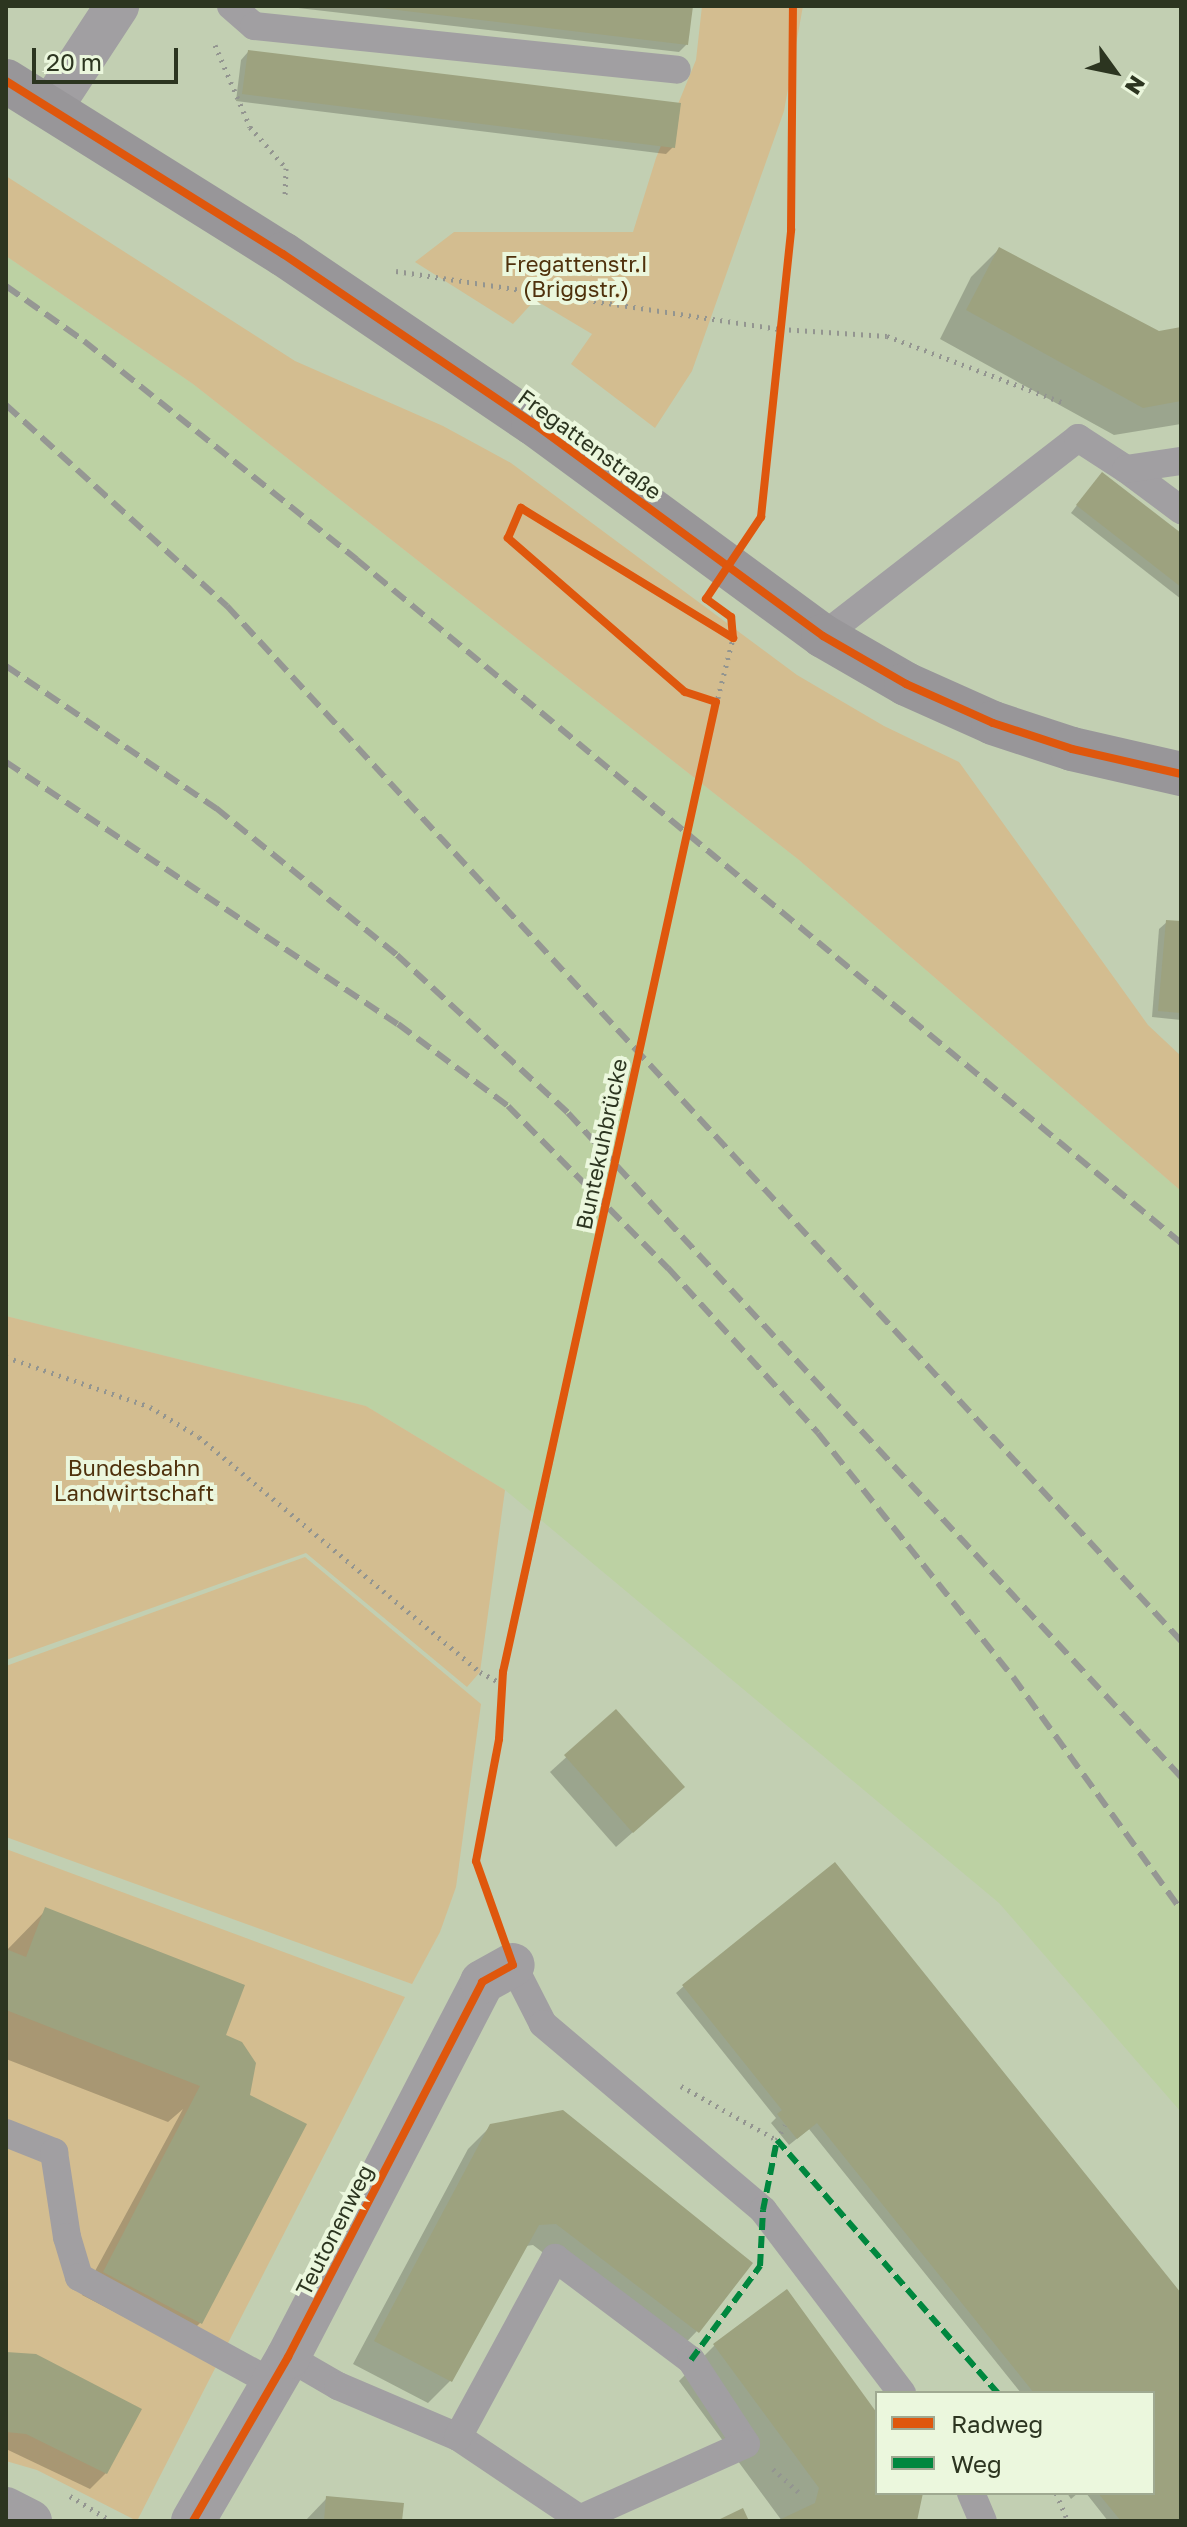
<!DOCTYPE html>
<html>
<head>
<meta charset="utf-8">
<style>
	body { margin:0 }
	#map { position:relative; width:1187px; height:2527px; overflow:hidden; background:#c2cfb2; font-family:"Golos Text",sans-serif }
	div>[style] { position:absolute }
	.built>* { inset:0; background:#bcd1a3 }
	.green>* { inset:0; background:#d3bd90 }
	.shadow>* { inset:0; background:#0003 }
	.building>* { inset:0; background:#9da27f }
	.path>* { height:5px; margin-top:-2.5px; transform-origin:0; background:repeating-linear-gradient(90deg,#939590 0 2px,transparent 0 8px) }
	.lane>* { height:28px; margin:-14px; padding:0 14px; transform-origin:14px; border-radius:14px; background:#a19fa2 }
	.street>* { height:44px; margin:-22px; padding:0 22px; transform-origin:22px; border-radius:22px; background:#a19fa2 }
	.secondary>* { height:44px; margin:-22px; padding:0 22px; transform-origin:22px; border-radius:22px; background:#989699 }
	.rail>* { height:6px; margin-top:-3px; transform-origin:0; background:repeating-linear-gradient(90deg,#959793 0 16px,transparent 0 24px) }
	.path-bridge>* { height:5px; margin-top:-2.5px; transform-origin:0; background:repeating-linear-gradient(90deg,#939590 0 2px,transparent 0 8px) }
	.quiet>* { height:6px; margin-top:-3px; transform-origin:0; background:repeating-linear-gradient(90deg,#00873e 0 12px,transparent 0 18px) }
	.cycleway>* { height:8px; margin:-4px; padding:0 4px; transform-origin:4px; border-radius:4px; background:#df570d }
	span { translate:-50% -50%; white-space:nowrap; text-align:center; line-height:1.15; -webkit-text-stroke:8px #ebf7dd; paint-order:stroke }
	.park-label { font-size:22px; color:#4f310c }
	.street-label { font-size:22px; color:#2c3520 }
	.frame { position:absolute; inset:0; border:8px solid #2c3520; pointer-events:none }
	.legend { position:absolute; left:875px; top:2391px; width:280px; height:104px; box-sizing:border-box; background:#ebf7dd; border:2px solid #9fa991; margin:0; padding:10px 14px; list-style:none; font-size:24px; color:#2c3520 }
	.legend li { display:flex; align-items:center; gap:16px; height:40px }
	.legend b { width:40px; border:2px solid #9fa991 }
	.north { position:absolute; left:1075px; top:32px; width:80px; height:80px; -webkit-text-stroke:6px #ebf7dd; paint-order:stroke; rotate:123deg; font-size:22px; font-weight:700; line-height:32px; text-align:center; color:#2c3520 }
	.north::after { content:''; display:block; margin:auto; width:28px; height:36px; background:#2c3520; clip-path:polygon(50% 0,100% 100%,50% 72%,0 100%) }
	.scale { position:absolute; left:32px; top:48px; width:146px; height:36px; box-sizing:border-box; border:4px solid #2c3520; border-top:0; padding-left:10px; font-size:24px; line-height:28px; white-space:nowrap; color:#2c3520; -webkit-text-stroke:6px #ebf7dd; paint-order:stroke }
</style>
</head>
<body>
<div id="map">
	<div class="built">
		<i style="clip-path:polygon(6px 256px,193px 384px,799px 860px,1181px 1191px,1181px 2112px,999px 1903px,505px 1490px,366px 1406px,6px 1316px)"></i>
	</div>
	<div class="green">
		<i style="clip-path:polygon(702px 6px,803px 6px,784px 111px,692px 371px,655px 428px,571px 364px,592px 334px,535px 300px,513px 324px,415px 262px,454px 232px,633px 232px,656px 158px,696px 60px)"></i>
		<i style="clip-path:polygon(6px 176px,295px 361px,443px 426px,511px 463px,797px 675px,884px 726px,959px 762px,1148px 1025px,1181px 1056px,1181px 1191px,799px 860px,193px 384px,6px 256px)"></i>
		<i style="clip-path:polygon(6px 1316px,366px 1406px,505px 1490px,480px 1672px,467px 1687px,306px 1553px,6px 1660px)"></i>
		<i style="clip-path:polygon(305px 1557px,481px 1704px,456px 1887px,440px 1932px,412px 1984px,6px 1837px,6px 1666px)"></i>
		<i style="clip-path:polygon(6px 1849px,405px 1997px,137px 2521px,37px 2470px,6px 2461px)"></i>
	</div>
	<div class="shadow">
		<i style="clip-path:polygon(281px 6px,691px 6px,686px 45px,679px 52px)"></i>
		<i style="clip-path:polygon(248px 52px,673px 147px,666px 154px,236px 101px,241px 60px)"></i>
		<i style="clip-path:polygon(999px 249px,1159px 333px,1181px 330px,1181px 424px,1114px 435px,940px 339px,971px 277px)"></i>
		<i style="clip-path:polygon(1095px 482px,1181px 536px,1181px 599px,1071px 513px)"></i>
		<i style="clip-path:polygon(1167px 922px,1181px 923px,1181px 1020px,1152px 1017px,1159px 929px)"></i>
		<i style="clip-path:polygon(616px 1712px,667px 1802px,616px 1847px,550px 1772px)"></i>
		<i style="clip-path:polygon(46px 1910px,223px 2036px,200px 2323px,178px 2345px,82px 2295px,183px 2109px,168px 2122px,6px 2059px,6px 1951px)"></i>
		<i style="clip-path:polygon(684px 1986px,1181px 2297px,1181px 2521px,1108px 2521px,1086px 2493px,1153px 2493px,1153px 2393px,1021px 2393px,809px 2129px,789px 2145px,771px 2123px,776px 2118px,676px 1993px)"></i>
		<i style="clip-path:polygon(491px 2126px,697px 2331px,675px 2354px,533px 2245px,526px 2246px,450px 2381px,428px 2403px,353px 2364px,468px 2149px)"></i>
		<i style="clip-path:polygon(786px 2292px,877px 2417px,877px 2493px,921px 2493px,915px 2521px,782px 2521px,679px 2381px,714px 2346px)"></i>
		<i style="clip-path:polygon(6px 2354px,106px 2473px,90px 2489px,6px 2449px)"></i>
		<i style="clip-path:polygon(1067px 2493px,1078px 2493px,1071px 2499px)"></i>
		<i style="clip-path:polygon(327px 2498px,400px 2521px,305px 2521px)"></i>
	</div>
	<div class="building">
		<i style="clip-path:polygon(364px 6px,693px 6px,688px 45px)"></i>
		<i style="clip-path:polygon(248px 50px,681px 103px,675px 148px,242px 94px)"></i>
		<i style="clip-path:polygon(999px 247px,1159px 331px,1181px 327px,1181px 401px,1143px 408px,966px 310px)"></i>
		<i style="clip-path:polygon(1102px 472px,1181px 533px,1181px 587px,1076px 505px)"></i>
		<i style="clip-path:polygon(1166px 920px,1181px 921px,1181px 1013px,1158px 1011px)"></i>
		<i style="clip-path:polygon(616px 1709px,685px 1787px,633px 1833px,564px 1755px)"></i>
		<i style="clip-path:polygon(835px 1862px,1181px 2293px,1181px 2521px,1121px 2521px,1098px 2493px,1153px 2493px,1153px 2393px,1034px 2393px,817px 2123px,797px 2139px,777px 2114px,782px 2110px,682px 1985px)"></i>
		<i style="clip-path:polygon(45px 1907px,245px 1985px,226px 2035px,242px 2042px,256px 2063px,250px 2095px,307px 2124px,202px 2324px,103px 2272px,200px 2086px,6px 2010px,6px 1949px,26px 1957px)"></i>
		<i style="clip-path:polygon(563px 2110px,753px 2263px,699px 2333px,556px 2224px,539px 2225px,452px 2382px,374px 2341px,490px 2124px)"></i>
		<i style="clip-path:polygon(787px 2289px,877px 2413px,877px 2493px,923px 2493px,917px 2521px,777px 2521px,815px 2503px,819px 2488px,713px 2344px)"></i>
		<i style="clip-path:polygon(6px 2352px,36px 2354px,142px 2409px,107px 2474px,26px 2434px,6px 2432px)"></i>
		<i style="clip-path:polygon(326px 2496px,404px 2503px,402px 2521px,324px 2521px)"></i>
		<i style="clip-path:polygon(743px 2508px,749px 2521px,716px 2521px)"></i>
	</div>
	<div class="path">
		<i style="left:215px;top:45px;width:89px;rotate:66.9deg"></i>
		<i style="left:250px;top:127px;width:55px;rotate:48.7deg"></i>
		<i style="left:286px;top:168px;width:30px;rotate:92deg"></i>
		<i style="left:396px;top:271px;width:389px;rotate:8.6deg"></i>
		<i style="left:781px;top:329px;width:106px;rotate:3.8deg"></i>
		<i style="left:887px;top:336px;width:187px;rotate:20.7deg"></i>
		<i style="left:716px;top:702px;width:33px;rotate:-162deg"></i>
		<i style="left:685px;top:692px;width:235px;rotate:-139deg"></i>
		<i style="left:508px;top:538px;width:33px;rotate:-67deg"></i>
		<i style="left:521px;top:508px;width:249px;rotate:31.5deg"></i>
		<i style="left:733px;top:638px;width:10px;rotate:-96deg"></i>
		<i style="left:708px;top:737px;width:102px;rotate:-75.8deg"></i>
		<i style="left:6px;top:1357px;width:152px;rotate:19.1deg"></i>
		<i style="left:150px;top:1407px;width:57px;rotate:31.5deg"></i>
		<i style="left:199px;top:1437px;width:366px;rotate:39.9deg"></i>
		<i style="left:480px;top:1672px;width:24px;rotate:28deg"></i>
		<i style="left:499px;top:1739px;width:67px;rotate:-86.6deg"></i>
		<i style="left:503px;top:1672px;width:116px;rotate:-77deg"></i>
		<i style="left:681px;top:2086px;width:110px;rotate:29.4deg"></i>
		<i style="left:777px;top:2140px;width:17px;rotate:-62deg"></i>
		<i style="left:773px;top:2469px;width:39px;rotate:42deg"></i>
		<i style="left:1056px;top:2493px;width:30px;rotate:67deg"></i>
		<i style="left:70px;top:2496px;width:48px;rotate:31.4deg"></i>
	</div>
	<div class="lane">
		<i style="left:231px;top:6px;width:30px;rotate:41deg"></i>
		<i style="left:254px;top:26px;width:425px;rotate:5.9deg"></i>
		<i style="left:1126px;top:469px;width:69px;rotate:36.7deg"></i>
		<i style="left:823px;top:636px;width:323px;rotate:-37.8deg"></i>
		<i style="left:1078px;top:438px;width:57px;rotate:32.9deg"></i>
		<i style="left:1126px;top:469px;width:56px;rotate:-8.3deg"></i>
		<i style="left:513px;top:1965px;width:66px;rotate:63deg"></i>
		<i style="left:543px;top:2024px;width:288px;rotate:40.2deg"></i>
		<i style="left:763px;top:2210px;width:230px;rotate:52.8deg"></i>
		<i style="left:6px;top:2133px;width:52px;rotate:21.6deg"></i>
		<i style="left:54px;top:2152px;width:86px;rotate:81.3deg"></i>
		<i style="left:67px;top:2237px;width:42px;rotate:73.3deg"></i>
		<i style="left:79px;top:2277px;width:221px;rotate:28.7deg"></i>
		<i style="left:288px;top:2357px;width:58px;rotate:30.1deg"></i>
		<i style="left:338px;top:2386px;width:130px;rotate:23deg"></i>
		<i style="left:458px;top:2437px;width:151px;rotate:33.9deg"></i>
		<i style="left:458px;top:2437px;width:204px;rotate:-61.5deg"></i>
		<i style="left:555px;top:2258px;width:170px;rotate:36.9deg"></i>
		<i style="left:691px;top:2360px;width:100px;rotate:56.8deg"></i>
		<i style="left:746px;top:2444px;width:181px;rotate:155.8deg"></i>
		<i style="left:971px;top:2493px;width:30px;rotate:67deg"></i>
	</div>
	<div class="street">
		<i style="left:51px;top:107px;width:121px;rotate:-56.8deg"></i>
		<i style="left:6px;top:2509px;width:27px;rotate:27deg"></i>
		<i style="left:193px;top:2521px;width:190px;rotate:-59.9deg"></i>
		<i style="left:288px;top:2357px;width:422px;rotate:-62.6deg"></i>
		<i style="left:482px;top:1982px;width:35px;rotate:-29deg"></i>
	</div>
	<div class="secondary">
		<i style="left:6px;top:81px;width:327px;rotate:32deg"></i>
		<i style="left:283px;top:254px;width:302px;rotate:34.1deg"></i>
		<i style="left:533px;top:423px;width:360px;rotate:36.3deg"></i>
		<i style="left:823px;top:636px;width:96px;rotate:30deg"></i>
		<i style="left:906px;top:684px;width:95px;rotate:24.1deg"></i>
		<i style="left:993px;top:723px;width:83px;rotate:18.2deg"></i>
		<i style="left:1072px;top:749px;width:112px;rotate:12.9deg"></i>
	</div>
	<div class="rail">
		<i style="left:6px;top:286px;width:95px;rotate:35.2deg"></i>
		<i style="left:84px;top:341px;width:349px;rotate:38.7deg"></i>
		<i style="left:356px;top:559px;width:1072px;rotate:39.66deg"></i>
		<i style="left:6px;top:405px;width:299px;rotate:42.3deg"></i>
		<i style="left:227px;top:606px;width:1408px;rotate:47.33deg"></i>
		<i style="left:6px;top:666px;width:254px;rotate:34.1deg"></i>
		<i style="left:216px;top:808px;width:233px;rotate:39.1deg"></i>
		<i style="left:397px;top:955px;width:233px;rotate:42.7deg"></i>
		<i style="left:568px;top:1113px;width:904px;rotate:47.29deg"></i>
		<i style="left:6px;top:762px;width:471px;rotate:33.8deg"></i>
		<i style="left:398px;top:1024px;width:137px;rotate:36.7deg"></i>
		<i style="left:508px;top:1106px;width:228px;rotate:45.4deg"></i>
		<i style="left:668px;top:1268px;width:223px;rotate:47.7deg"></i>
		<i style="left:818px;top:1433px;width:312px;rotate:51.4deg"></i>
		<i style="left:1013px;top:1677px;width:287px;rotate:54.2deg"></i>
	</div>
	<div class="path-bridge">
		<i style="left:529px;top:1559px;width:841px;rotate:-77.71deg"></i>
	</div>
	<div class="quiet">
		<i style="left:777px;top:2140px;width:336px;rotate:48.9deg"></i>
		<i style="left:691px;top:2360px;width:117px;rotate:-53.7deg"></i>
		<i style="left:760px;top:2266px;width:56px;rotate:-86.9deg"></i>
		<i style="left:763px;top:2210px;width:71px;rotate:-78.7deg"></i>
	</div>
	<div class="cycleway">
		<i style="left:6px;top:81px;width:327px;rotate:32deg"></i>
		<i style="left:283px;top:254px;width:302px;rotate:34.1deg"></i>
		<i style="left:533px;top:423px;width:360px;rotate:36.3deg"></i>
		<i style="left:823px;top:636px;width:96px;rotate:30deg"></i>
		<i style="left:906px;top:684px;width:95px;rotate:24.1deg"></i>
		<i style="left:993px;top:723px;width:83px;rotate:18.2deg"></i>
		<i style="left:1072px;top:749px;width:112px;rotate:12.9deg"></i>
		<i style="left:193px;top:2521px;width:190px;rotate:-59.9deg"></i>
		<i style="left:288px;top:2357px;width:422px;rotate:-62.6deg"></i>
		<i style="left:482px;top:1982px;width:35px;rotate:-29deg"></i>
		<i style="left:513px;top:1965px;width:110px;rotate:-109.6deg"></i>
		<i style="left:476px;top:1861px;width:124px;rotate:-79.3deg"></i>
		<i style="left:499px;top:1739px;width:67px;rotate:-86.6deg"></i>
		<i style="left:503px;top:1672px;width:993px;rotate:-77.62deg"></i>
		<i style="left:716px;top:702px;width:33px;rotate:-162deg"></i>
		<i style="left:685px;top:692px;width:235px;rotate:-139deg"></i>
		<i style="left:508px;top:538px;width:33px;rotate:-67deg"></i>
		<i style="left:521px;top:508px;width:249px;rotate:31.5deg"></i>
		<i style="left:733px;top:638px;width:21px;rotate:-95deg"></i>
		<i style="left:731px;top:617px;width:31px;rotate:-144deg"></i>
		<i style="left:706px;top:599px;width:99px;rotate:-56.1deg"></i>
		<i style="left:761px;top:517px;width:289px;rotate:-84deg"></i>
		<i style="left:791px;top:230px;width:224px;rotate:-89.5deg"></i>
	</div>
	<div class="park-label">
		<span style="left:576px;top:276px">Fregattenstr.I<br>(Briggstr.)</span>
		<span style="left:134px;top:1480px">Bundesbahn<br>Landwirtschaft</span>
	</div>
	<div class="street-label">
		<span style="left:590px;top:444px;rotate:36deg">Fregattenstraße</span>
		<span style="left:601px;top:1144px;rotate:-78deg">Buntekuhbrücke</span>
		<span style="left:334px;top:2230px;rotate:-63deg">Teutonenweg</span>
	</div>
	<div class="frame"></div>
	<ul class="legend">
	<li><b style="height:10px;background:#df570d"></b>Radweg</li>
	<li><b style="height:10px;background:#00873e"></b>Weg</li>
	</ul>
	<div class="north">N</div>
	<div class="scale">20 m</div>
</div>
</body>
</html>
